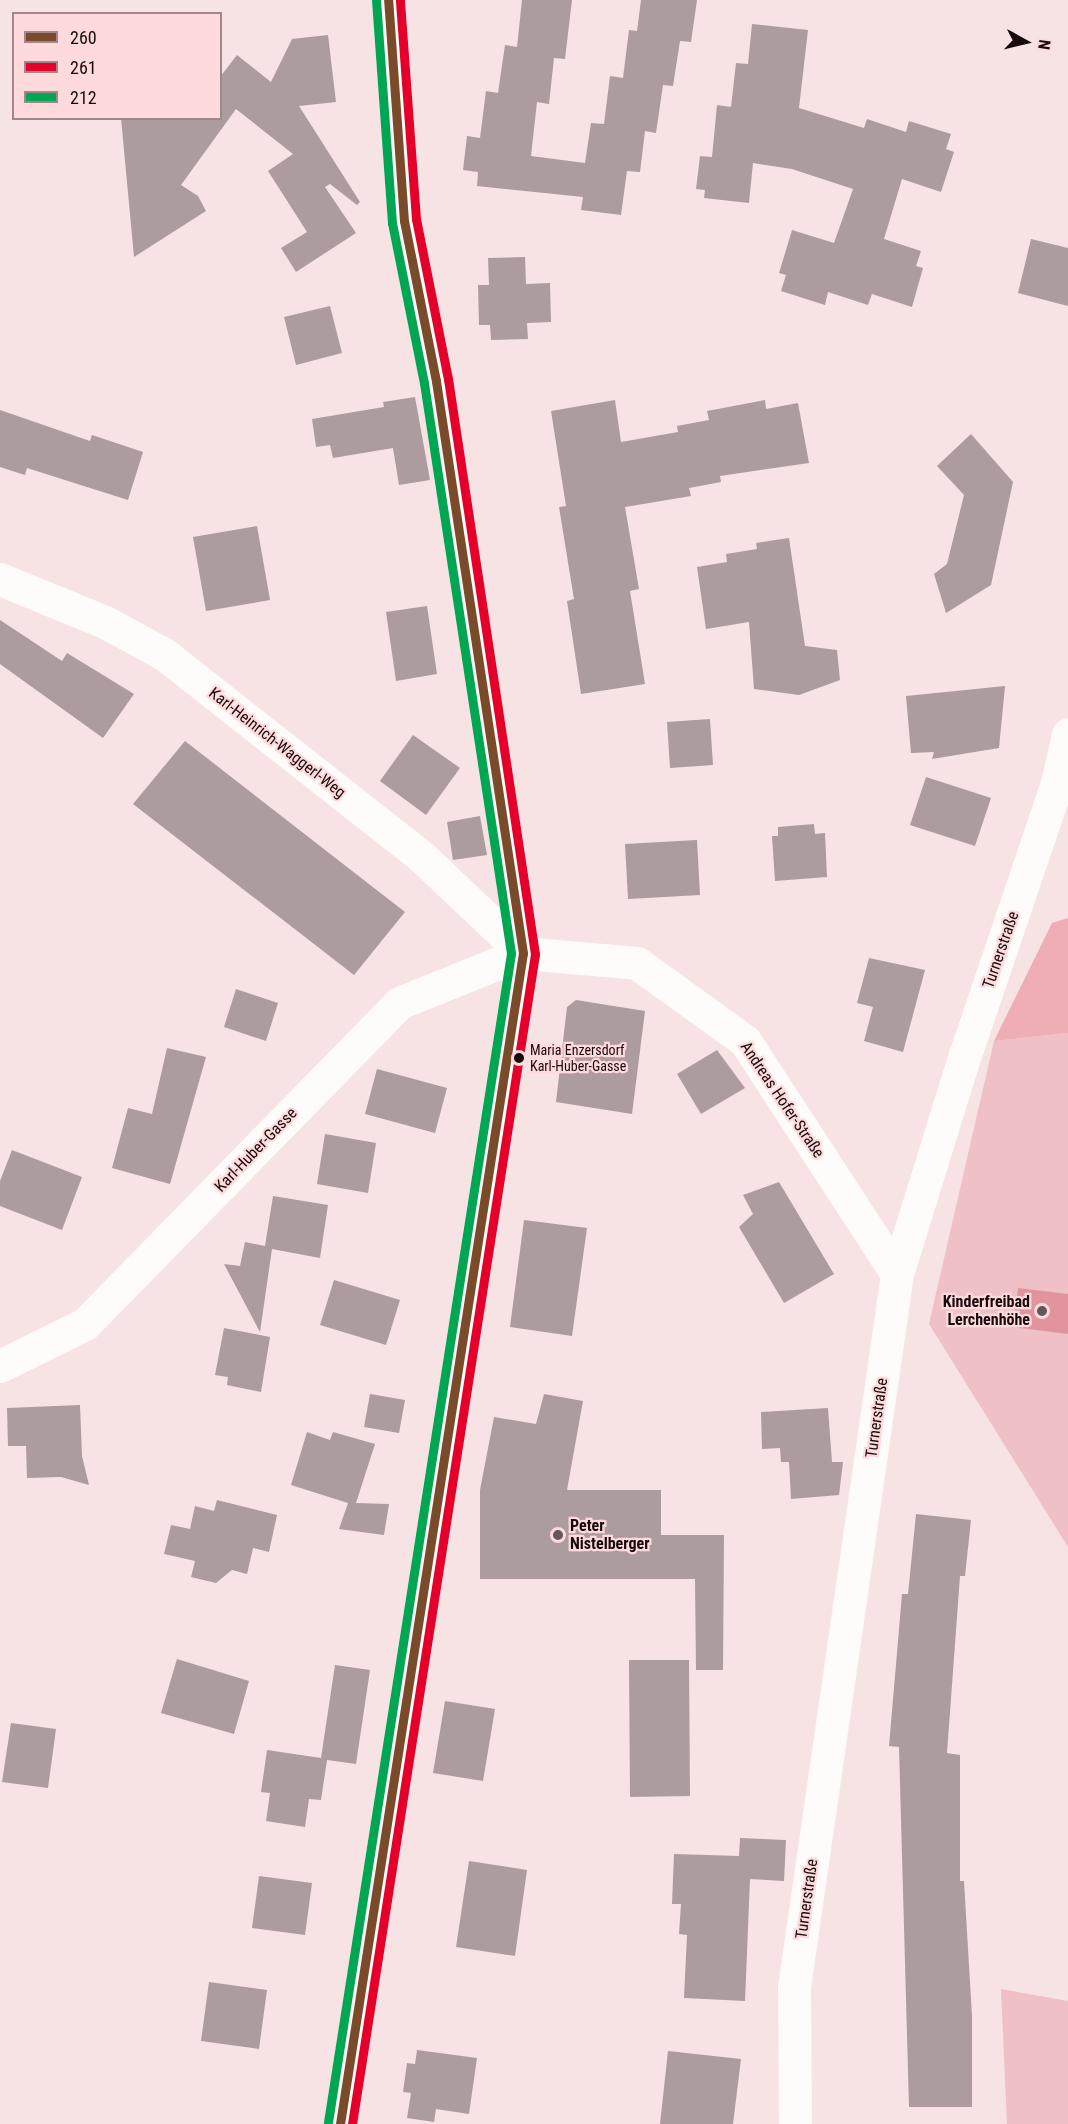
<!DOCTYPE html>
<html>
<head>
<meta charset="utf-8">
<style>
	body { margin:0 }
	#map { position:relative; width:1068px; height:2124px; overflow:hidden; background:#f7e2e4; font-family:"Roboto Condensed",sans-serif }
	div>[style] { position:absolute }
	.green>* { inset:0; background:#efc0c5 }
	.forest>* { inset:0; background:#efaeb5 }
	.water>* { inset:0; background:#e1949d }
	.building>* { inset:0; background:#ac9c9e }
	.minor>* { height:33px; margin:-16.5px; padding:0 16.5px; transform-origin:16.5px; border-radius:16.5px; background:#fefbfb }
	.major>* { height:33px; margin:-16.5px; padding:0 16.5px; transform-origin:16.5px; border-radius:16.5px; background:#fefbfb }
	.bus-1>* { height:9px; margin:-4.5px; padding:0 4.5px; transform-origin:4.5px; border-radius:4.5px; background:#7a4b2a }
	.bus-2>* { height:9px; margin:-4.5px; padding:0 4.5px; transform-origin:4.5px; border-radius:4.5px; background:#e4002b }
	.bus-3>* { height:9px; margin:-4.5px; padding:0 4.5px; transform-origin:4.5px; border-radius:4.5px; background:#00a651 }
	.dots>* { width:16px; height:16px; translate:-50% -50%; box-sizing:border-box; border:3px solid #ffdadc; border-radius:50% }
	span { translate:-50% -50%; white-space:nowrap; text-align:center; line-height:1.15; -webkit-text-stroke:4.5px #ffdadc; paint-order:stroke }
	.bus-label { font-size:14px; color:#160a0b }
	.left { translate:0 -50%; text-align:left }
	.street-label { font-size:16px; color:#160a0b }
	.poi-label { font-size:16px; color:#160a0b; font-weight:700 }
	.right { translate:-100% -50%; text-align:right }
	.legend { position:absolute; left:12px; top:12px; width:210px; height:108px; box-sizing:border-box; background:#ffdadc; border:2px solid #a28788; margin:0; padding:8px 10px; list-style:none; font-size:18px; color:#160a0b }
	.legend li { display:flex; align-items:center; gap:12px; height:30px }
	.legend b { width:30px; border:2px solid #a28788 }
	.north { position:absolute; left:996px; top:12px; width:60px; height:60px; -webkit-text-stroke:4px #ffdadc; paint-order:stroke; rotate:98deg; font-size:16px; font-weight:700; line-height:24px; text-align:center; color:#160a0b }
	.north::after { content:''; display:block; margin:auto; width:21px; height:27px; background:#160a0b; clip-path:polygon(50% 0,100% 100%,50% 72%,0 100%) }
</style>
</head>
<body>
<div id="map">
	<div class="green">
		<i style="clip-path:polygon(1068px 1033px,1068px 1547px,929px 1324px,994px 1041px)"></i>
		<i style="clip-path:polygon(1001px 1989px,1068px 2001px,1068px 2124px,1007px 2124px)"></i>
	</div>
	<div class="forest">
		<i style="clip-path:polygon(1068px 918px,1068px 1033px,994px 1041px,1052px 923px)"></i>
	</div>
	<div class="water">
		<i style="clip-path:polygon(1018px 1288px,1068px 1294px,1068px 1334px,1013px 1327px)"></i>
	</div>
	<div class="building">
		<i style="clip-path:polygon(522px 0,572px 0,565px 59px,554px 58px,549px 104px,537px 102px,531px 156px,585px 163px,591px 123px,604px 124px,610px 76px,623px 78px,629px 30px,637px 31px,641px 0,697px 0,691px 42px,680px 41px,673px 86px,663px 85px,656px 133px,645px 131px,640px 172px,627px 171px,621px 215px,581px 210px,583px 197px,477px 186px,478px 172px,463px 170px,467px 136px,480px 138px,486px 91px,498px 93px,505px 45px,517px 47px)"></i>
		<i style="clip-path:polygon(752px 24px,808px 30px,799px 108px,864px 128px,867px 119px,906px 132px,909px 121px,951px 134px,946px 149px,954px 152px,941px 192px,902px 179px,884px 239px,921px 251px,916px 266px,923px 268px,912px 307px,872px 294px,868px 305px,828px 292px,825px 305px,781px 291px,786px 275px,779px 273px,792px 230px,834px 243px,853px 189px,792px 169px,753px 163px,749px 203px,704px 198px,705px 190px,696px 189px,700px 156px,712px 157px,717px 105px,731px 107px,736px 63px,748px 64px)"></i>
		<i style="clip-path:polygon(328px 35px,336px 102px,299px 106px,360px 202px,357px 205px,330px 184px,325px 187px,356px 233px,296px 272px,281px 248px,307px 232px,268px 171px,293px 154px,236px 109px,181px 185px,198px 196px,206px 211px,134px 257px,121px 118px,220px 118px,220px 77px,237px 55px,271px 82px,292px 39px)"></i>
		<i style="clip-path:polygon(1031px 239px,1068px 248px,1068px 306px,1018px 293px)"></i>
		<i style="clip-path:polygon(525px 257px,526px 284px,550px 283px,551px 322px,527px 323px,528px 339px,491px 340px,490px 325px,479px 325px,478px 285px,489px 285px,488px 258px)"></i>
		<i style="clip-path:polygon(330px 306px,342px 353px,296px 365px,284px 317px)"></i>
		<i style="clip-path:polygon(415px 397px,430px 480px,399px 485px,393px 448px,333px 458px,330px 445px,316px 447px,312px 419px,384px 407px,383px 402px)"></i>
		<i style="clip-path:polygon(615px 400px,621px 442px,678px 432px,677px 426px,709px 420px,707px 411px,765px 400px,766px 409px,798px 403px,809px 463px,720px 476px,721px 482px,689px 488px,691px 496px,625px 507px,639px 589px,630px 591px,645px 684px,581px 694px,567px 601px,574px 599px,559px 507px,566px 506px,551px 411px)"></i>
		<i style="clip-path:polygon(0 410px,90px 441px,92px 435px,143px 452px,128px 500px,27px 468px,25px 475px,0 467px)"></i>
		<i style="clip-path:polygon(971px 434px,1013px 482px,991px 585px,946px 613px,934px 574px,947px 564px,964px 495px,937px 466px)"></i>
		<i style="clip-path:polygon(257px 526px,270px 600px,206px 611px,193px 537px)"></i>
		<i style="clip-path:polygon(789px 538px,805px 646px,837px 650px,840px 680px,799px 695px,754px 689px,749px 622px,706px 629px,697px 567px,727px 562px,726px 554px,757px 549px,756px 543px)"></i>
		<i style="clip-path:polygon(427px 606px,437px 674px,396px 681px,386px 612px)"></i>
		<i style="clip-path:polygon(0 620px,62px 661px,67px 653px,134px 694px,103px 738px,0 664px)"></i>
		<i style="clip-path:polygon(1005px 686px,999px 748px,932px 759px,934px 752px,911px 753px,906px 696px)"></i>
		<i style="clip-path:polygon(710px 719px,713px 765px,670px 768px,667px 722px)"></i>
		<i style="clip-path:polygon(413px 735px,460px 768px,426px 815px,380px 781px)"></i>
		<i style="clip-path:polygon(185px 741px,405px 912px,354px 975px,133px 804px)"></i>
		<i style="clip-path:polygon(926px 777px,991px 798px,975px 846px,910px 825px)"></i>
		<i style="clip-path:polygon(480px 816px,487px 855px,453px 860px,447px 822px)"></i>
		<i style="clip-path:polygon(814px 824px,815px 834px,825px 833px,827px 877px,775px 881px,772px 836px,778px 836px,778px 827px)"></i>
		<i style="clip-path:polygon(697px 840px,700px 895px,628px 899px,625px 844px)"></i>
		<i style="clip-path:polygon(869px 958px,925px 970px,903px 1052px,864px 1041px,873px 1007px,857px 1003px)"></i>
		<i style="clip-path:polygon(236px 989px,278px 1003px,266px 1041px,224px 1027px)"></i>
		<i style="clip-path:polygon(576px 1000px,645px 1011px,632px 1114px,556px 1102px,567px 1007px)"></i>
		<i style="clip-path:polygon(167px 1048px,206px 1057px,170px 1184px,112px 1168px,128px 1108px,152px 1114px)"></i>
		<i style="clip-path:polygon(717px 1050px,745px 1088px,701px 1114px,677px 1074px)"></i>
		<i style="clip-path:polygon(377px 1069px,447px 1088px,435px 1133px,365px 1114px)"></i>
		<i style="clip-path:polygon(325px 1134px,376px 1143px,368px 1193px,317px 1184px)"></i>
		<i style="clip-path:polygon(12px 1150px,82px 1177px,62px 1230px,0 1206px,0 1181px)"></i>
		<i style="clip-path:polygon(779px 1182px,834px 1274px,784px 1303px,739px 1227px,753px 1214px,743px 1195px)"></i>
		<i style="clip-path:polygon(273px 1196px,328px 1205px,320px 1258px,272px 1249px,260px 1332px,224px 1264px,240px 1266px,245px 1242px,265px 1246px)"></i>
		<i style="clip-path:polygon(524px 1220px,587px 1228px,572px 1336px,510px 1327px)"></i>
		<i style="clip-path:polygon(334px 1280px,400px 1300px,386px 1345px,320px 1325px)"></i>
		<i style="clip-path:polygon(224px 1328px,270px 1337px,261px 1392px,227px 1385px,228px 1377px,215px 1375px)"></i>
		<i style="clip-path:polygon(370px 1394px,405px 1400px,399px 1433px,364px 1427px)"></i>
		<i style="clip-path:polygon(544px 1394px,583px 1401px,567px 1490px,661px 1490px,661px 1535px,724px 1535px,723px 1670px,696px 1670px,695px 1579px,480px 1579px,480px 1490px,494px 1417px,536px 1424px)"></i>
		<i style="clip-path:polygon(80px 1405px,82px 1456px,89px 1485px,61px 1477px,27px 1478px,26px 1446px,8px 1446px,7px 1408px)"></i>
		<i style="clip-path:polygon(828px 1408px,832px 1462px,843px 1462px,839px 1495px,791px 1499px,789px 1462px,781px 1462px,780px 1448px,762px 1449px,761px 1412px)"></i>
		<i style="clip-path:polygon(307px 1432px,330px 1440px,333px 1432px,375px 1444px,356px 1503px,389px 1504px,384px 1535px,339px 1529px,348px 1503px,291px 1485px)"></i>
		<i style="clip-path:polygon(217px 1500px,277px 1515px,269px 1552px,253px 1548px,247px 1574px,232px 1570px,216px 1583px,191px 1577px,195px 1561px,164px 1554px,171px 1525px,190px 1529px,195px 1506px,214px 1511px)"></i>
		<i style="clip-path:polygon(916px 1514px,971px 1520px,965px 1576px,960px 1576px,947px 1753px,960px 1755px,960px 1881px,964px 1881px,972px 2016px,972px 2107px,909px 2107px,899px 1747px,889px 1746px,902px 1594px,908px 1594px)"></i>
		<i style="clip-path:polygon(177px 1659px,249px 1681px,234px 1734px,161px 1713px)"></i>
		<i style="clip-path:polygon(629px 1660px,689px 1660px,690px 1796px,630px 1797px)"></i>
		<i style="clip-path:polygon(335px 1665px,370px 1670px,356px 1764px,327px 1760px,321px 1800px,309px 1799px,305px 1827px,266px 1821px,270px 1793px,261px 1792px,267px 1750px,321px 1758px)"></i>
		<i style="clip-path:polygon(445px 1701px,495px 1709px,483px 1781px,433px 1773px)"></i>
		<i style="clip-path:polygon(11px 1723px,56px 1729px,48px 1788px,2px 1782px)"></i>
		<i style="clip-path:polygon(740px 1838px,786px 1840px,784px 1881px,750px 1879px,745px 2001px,684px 1998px,687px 1935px,679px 1934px,681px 1904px,672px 1904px,674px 1854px,739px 1856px)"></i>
		<i style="clip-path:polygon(469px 1861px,527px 1870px,515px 1956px,456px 1947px)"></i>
		<i style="clip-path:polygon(259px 1876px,312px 1883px,305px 1935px,252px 1928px)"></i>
		<i style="clip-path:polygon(209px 1982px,267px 1990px,259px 2049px,201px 2041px)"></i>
		<i style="clip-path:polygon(417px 2050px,477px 2058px,469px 2114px,436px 2109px,434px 2122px,407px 2118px,411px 2093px,403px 2092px,407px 2063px,415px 2064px)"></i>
		<i style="clip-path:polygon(668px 2051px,741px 2059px,733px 2124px,660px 2124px)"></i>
	</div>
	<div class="minor">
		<i style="left:0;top:579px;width:113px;rotate:22.3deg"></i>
		<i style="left:105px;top:622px;width:67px;rotate:28.5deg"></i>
		<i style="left:164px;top:654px;width:330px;rotate:38.2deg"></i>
		<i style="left:423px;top:858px;width:138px;rotate:43.5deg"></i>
		<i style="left:0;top:1366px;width:95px;rotate:-26.3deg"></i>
		<i style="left:85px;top:1324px;width:449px;rotate:-45.6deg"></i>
		<i style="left:399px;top:1003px;width:134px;rotate:-22deg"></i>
		<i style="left:523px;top:953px;width:114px;rotate:5deg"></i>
		<i style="left:637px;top:963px;width:133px;rotate:35.8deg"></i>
		<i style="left:745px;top:1041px;width:278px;rotate:56.9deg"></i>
		<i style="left:795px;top:2124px;width:137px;rotate:-90.4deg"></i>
		<i style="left:794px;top:1987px;width:720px;rotate:-81.78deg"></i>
		<i style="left:897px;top:1274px;width:229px;rotate:-72.8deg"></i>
		<i style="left:965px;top:1055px;width:287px;rotate:-71.3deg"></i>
		<i style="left:1057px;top:783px;width:50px;rotate:-77.3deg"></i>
	</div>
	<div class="major">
		<i style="left:340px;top:2124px;width:1185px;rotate:-81.12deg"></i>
		<i style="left:523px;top:953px;width:579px;rotate:-98.65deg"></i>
		<i style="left:436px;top:381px;width:163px;rotate:-101.3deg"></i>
		<i style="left:404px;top:221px;width:222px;rotate:-94.1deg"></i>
	</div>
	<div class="bus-1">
		<i style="left:340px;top:2124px;width:1185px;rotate:-81.12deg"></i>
		<i style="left:523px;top:953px;width:579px;rotate:-98.65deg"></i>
		<i style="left:436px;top:381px;width:163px;rotate:-101.3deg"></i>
		<i style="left:404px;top:221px;width:222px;rotate:-94.1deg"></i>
	</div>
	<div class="bus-2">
		<i style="left:352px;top:2124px;width:1184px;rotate:-81.11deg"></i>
		<i style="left:535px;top:954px;width:582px;rotate:-98.6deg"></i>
		<i style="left:448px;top:379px;width:163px;rotate:-101.3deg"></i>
		<i style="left:416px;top:219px;width:220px;rotate:-94.2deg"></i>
	</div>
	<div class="bus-3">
		<i style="left:328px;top:2122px;width:1183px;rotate:-81.1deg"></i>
		<i style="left:511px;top:953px;width:577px;rotate:-98.68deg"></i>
		<i style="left:424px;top:383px;width:163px;rotate:-101.3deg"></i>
		<i style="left:392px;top:223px;width:223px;rotate:-94.1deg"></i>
	</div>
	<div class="dots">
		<i style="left:519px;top:1058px;background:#160a0b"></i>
		<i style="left:1042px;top:1311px;background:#655657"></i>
		<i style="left:558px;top:1535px;background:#655657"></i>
	</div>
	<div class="bus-label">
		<span class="left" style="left:530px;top:1058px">Maria Enzersdorf<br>Karl-Huber-Gasse</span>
	</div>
	<div class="street-label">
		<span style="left:277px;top:743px;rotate:38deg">Karl-Heinrich-Waggerl-Weg</span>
		<span style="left:1001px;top:950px;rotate:-71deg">Turnerstraße</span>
		<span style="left:782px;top:1100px;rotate:56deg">Andreas Hofer-Straße</span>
		<span style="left:256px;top:1150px;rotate:-46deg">Karl-Huber-Gasse</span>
		<span style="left:877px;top:1418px;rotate:-82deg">Turnerstraße</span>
		<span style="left:807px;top:1899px;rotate:-82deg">Turnerstraße</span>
	</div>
	<div class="poi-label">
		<span class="right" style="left:1030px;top:1311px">Kinderfreibad<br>Lerchenhöhe</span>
		<span class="left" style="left:570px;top:1535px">Peter<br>Nistelberger</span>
	</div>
	<ul class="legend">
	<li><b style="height:8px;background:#7a4b2a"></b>260</li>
	<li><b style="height:8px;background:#e4002b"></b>261</li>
	<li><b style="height:8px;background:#00a651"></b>212</li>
	</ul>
	<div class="north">N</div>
</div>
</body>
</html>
